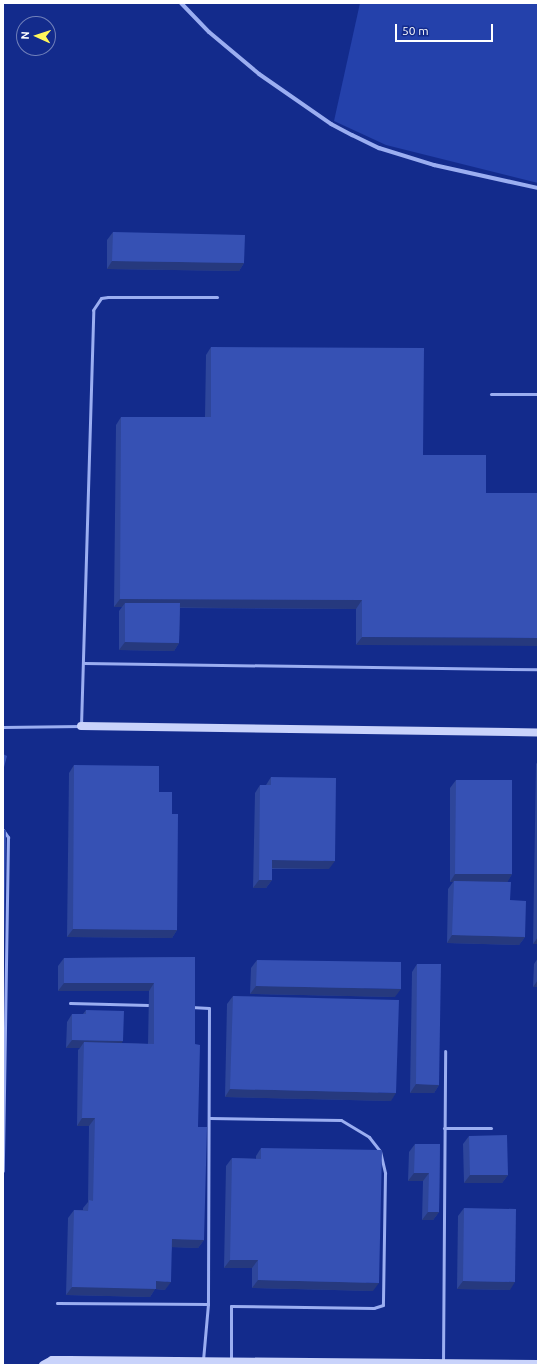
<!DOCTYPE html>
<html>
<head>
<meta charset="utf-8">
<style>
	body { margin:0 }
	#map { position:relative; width:541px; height:1368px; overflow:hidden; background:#132b8c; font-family:Ubuntu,sans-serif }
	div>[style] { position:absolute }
	.green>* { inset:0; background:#2441ab }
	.lane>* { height:3px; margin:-1.5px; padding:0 1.5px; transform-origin:1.5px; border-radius:1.5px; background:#9baef1 }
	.street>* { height:4px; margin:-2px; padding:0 2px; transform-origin:2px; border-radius:2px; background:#9baef1 }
	.secondary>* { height:8px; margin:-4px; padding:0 4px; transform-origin:4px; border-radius:4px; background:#c9d3fb }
	.wall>* { inset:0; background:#2e469b }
	.shaded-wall>* { inset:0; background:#26397e }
	.building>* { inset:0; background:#3651b4 }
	span { translate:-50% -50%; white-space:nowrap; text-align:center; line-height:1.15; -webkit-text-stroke:3.5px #132b8c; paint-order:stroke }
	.frame { position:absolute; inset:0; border:4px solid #fff; pointer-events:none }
	.north { position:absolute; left:16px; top:16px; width:40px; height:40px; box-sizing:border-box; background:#132b8c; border:1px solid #7180ba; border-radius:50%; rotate:273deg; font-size:11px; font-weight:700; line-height:16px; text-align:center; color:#fff }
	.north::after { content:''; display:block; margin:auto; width:14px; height:18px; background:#fff65b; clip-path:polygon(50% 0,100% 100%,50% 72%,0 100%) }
	.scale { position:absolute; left:395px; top:24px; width:98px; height:18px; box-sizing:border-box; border:2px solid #fff; border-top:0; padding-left:5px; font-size:12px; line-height:14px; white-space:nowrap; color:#fff; -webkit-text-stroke:3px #132b8c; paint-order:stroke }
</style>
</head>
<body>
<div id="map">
	<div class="green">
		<i style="clip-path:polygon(360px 3px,538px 3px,538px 183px,386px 145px,334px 121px)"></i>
	</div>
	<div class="lane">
		<i style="left:491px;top:394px;width:47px"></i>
		<i style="left:84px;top:663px;width:454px;rotate:0.8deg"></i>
		<i style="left:3px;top:727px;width:78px;rotate:-0.7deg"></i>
		<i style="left:81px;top:726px;width:416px;rotate:-88.3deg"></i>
		<i style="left:93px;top:310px;width:14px;rotate:-56deg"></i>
		<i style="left:101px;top:298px;width:7px;rotate:-8deg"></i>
		<i style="left:108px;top:297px;width:109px"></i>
		<i style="left:3px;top:830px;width:9px;rotate:54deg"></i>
		<i style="left:8px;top:837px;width:334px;rotate:90.9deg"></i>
		<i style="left:70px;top:1003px;width:78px;rotate:1.5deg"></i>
		<i style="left:191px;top:1007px;width:18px;rotate:3deg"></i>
		<i style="left:209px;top:1008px;width:296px;rotate:90.2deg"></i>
		<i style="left:208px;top:1304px;width:56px;rotate:95.1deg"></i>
		<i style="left:210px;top:1118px;width:131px;rotate:0.9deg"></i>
		<i style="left:341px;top:1120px;width:33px;rotate:31deg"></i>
		<i style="left:369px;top:1137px;width:18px;rotate:52deg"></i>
		<i style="left:380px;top:1151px;width:23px;rotate:77deg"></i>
		<i style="left:385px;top:1173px;width:132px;rotate:90.9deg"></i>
		<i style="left:383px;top:1305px;width:9px;rotate:162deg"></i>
		<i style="left:374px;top:1308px;width:143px;rotate:-179.2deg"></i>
		<i style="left:231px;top:1306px;width:55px;rotate:90deg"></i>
		<i style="left:444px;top:1128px;width:47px"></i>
		<i style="left:57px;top:1303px;width:151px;rotate:0.4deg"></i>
		<i style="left:443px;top:1363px;width:312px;rotate:-89.6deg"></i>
	</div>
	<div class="street">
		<i style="left:181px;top:3px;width:40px;rotate:46deg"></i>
		<i style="left:209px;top:32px;width:65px;rotate:40deg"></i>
		<i style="left:259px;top:74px;width:88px;rotate:34.8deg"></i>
		<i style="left:331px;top:124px;width:24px;rotate:28deg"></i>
		<i style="left:352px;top:135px;width:30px;rotate:26deg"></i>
		<i style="left:379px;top:148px;width:58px;rotate:17.2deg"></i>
		<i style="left:434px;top:165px;width:107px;rotate:12.5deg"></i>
	</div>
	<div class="secondary">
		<i style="left:81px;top:726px;width:457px;rotate:0.8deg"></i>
		<i style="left:43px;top:1365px;width:10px;rotate:-29deg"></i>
		<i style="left:52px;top:1360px;width:17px"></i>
		<i style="left:69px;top:1360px;width:469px;rotate:0.5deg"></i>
	</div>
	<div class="wall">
		<i style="clip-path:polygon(113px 232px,244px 263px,239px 271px,107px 269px,107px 240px)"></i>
		<i style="clip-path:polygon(211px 347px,423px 455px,486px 493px,356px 645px,356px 609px,180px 608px,179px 643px,174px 651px,119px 650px,119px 611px,122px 607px,114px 607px,116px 425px,121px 417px,205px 417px,206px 355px)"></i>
		<i style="clip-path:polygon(538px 761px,538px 944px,533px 944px,536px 764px)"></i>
		<i style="clip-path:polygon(74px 765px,159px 792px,172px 814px,177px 930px,172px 938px,67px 937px,69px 773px)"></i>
		<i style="clip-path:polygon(271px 777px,329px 869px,272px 869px,272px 880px,266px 888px,253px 888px,255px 793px,260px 785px,266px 785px)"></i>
		<i style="clip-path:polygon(456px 780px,512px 874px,507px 882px,510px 900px,525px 937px,519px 945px,447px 943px,448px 889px,453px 882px,450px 882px,450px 788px)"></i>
		<i style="clip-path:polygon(195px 957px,195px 1044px,198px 1127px,204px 1240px,198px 1248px,172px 1247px,165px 1290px,155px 1289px,150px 1297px,66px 1295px,68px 1218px,74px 1210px,83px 1210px,83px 1208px,88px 1202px,89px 1126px,77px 1126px,78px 1050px,80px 1048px,66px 1048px,67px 1022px,72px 1014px,83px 1014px,86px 1010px,122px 1043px,148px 1044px,149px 991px,58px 991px,58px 966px,64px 958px)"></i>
		<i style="clip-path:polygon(538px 958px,538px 987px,533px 987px,534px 964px)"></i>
		<i style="clip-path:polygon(257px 960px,395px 997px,250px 994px,251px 968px)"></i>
		<i style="clip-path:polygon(417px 964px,439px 1085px,434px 1093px,410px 1093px,412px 972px)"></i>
		<i style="clip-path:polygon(233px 996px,391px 1101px,225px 1097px,227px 1004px)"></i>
		<i style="clip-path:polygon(469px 1136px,508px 1175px,502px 1183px,464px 1183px,463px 1144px)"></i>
		<i style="clip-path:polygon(415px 1144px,440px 1144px,439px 1212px,433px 1220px,422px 1220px,423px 1181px,408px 1181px,409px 1152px)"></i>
		<i style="clip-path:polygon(261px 1148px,373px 1291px,252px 1288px,252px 1268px,224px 1268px,226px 1166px,232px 1158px,256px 1159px,256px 1156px)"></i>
		<i style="clip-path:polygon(464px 1208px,510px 1290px,457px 1289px,458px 1216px)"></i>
		<i style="clip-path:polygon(538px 1231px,538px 1286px,537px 1286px)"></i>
	</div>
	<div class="shaded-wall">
		<i style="clip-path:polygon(112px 261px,244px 263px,239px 271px,107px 269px)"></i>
		<i style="clip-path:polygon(120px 599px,362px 600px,356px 609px,125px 607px,125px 603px,122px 607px,114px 607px)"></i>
		<i style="clip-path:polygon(362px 637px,538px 638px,538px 646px,356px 645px)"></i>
		<i style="clip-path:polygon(125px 642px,179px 643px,174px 651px,119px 650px)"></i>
		<i style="clip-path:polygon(272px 860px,335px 861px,329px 869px,267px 868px)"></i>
		<i style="clip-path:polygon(455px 874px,512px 874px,507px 883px,454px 881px,453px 882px,450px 882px)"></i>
		<i style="clip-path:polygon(259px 880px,272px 880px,266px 888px,253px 888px)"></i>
		<i style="clip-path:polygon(73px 929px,177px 930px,172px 938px,67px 937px)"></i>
		<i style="clip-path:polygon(452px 935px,525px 937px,519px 945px,447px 943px)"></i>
		<i style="clip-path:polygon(538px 937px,538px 944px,533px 944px)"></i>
		<i style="clip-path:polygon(538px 980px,538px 987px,533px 987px)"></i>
		<i style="clip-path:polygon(64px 983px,154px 983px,149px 991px,58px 991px)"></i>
		<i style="clip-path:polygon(256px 986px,401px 989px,395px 997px,250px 994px)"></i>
		<i style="clip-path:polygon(72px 1040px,123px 1041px,118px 1049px,84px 1042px,80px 1048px,66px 1048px)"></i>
		<i style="clip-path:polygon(416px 1084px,439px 1085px,434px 1093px,410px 1093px)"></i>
		<i style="clip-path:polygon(230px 1089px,396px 1093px,391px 1101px,225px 1097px)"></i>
		<i style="clip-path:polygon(82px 1118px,95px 1118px,89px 1126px,77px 1126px)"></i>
		<i style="clip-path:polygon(414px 1173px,429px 1173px,423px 1181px,408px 1181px)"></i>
		<i style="clip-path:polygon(470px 1175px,508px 1175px,502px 1183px,464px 1183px)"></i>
		<i style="clip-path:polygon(428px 1212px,439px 1212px,433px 1220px,422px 1220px)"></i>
		<i style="clip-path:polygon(172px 1239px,204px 1240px,198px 1248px,167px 1247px)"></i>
		<i style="clip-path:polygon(230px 1260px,258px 1260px,252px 1268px,224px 1268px)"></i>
		<i style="clip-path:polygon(258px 1280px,379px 1283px,373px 1291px,252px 1288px)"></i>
		<i style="clip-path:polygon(156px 1281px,171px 1282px,165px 1290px,155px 1289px,150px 1297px,66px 1295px,72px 1287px)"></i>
		<i style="clip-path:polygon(463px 1281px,515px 1282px,510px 1290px,457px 1289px)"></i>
	</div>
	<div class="building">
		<i style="clip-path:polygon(113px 232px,245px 235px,244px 263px,112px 261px)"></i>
		<i style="clip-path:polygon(211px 347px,424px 348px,423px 455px,486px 455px,486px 493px,538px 493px,538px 638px,362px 637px,362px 600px,120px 599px,121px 417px,211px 417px)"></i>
		<i style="clip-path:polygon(125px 603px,180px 603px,179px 643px,125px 642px)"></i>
		<i style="clip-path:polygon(3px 754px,7px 756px,3px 771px)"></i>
		<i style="clip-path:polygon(74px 765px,159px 766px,159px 792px,172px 792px,172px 814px,178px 814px,177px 930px,73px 929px)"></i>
		<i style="clip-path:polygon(271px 777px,336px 778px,335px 861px,272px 860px,272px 880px,259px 880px,260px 785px,271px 785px)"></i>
		<i style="clip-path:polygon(456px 780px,512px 780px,512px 874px,455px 874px)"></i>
		<i style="clip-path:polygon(3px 830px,6px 830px,4px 942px,3px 942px)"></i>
		<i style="clip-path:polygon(454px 881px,511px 882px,510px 900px,526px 901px,525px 937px,452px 935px)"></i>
		<i style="clip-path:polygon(195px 957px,195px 1044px,200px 1045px,198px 1127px,207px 1127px,204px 1240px,172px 1239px,171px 1282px,156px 1281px,156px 1289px,72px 1287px,74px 1210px,88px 1211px,89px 1200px,93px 1201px,95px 1118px,82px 1118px,84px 1042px,154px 1044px,154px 983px,64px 983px,64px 958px)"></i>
		<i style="clip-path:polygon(257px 960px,401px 962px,401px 989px,256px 986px)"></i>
		<i style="clip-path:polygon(417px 964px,441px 964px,439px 1085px,416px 1084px)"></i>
		<i style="clip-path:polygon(233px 996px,399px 1000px,396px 1093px,230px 1089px)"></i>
		<i style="clip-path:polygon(86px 1010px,124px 1011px,123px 1041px,72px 1040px,72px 1014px,86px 1014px)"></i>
		<i style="clip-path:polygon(507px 1135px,508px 1175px,470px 1175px,469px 1136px)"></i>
		<i style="clip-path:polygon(415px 1144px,440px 1144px,439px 1212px,428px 1212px,429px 1173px,414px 1173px)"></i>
		<i style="clip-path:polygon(261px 1148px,382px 1150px,379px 1283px,258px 1280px,258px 1260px,230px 1260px,232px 1158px,261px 1159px)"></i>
		<i style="clip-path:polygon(464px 1208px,516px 1209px,515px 1282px,463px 1281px)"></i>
	</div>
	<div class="frame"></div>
	<div class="north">N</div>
	<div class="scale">50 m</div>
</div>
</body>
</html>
